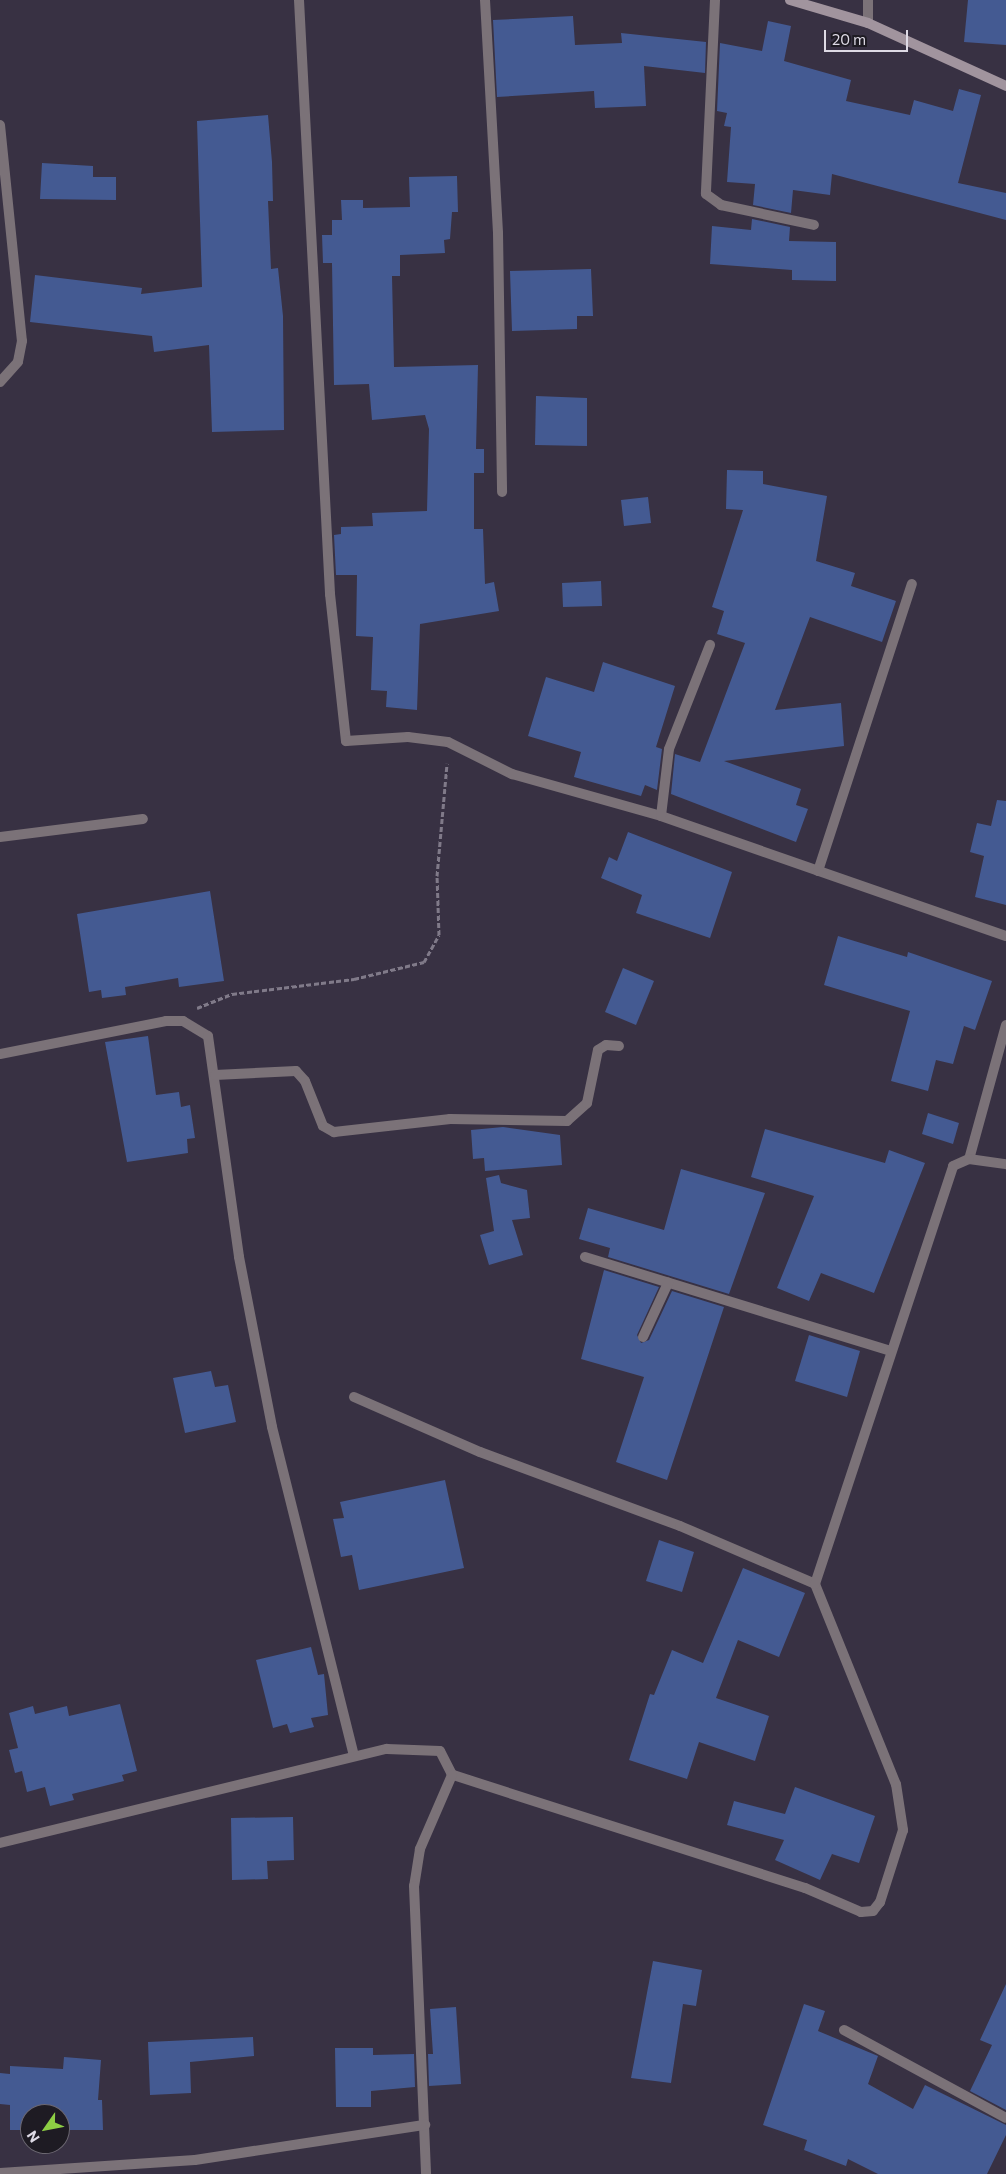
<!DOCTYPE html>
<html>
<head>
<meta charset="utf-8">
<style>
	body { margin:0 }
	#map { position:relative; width:1006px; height:2174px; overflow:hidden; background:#383143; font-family:Commissioner,sans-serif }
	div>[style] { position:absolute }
	.building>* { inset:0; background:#445a92 }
	.path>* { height:3px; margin-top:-1.5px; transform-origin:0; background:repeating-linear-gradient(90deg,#807a89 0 5px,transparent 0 7.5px) }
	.lane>* { height:10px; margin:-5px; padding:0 5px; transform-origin:5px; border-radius:5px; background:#7b7278 }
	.street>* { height:10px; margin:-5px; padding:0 5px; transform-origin:5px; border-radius:5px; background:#7b7278 }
	.secondary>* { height:10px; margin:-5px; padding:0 5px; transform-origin:5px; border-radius:5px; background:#a1949e }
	span { translate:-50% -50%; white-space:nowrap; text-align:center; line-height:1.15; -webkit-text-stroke:4px #1e1b23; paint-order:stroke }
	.north { position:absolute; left:20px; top:2104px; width:50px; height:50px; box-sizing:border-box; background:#1e1b23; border:1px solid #6b6771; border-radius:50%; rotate:237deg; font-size:14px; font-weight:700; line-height:20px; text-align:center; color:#dedae5 }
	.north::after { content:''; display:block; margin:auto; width:18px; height:22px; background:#8dce44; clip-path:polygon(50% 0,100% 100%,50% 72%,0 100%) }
	.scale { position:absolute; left:824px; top:30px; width:84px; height:22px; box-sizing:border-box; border:2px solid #dedae5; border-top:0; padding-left:6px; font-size:15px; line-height:18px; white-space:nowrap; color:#dedae5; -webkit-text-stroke:4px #1e1b23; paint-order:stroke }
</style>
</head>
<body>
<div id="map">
	<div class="building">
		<i style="clip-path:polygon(968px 0,1006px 0,1006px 45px,964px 42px)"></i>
		<i style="clip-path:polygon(573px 16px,575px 45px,622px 43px,621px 33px,706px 42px,705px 73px,644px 66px,646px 106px,595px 108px,594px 91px,497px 97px,493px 20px)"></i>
		<i style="clip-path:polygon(768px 21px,791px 26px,784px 61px,851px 80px,846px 101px,910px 115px,914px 100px,953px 111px,959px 89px,981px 95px,958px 183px,1006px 193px,1006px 220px,832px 174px,830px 195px,793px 190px,791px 213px,753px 205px,755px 184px,727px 182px,731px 127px,724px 126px,727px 113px,717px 111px,720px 43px,762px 51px)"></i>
		<i style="clip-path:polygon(268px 115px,272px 162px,273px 201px,268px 201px,271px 269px,278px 268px,283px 316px,284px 430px,212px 432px,209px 345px,154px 352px,152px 336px,30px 322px,35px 275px,142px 288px,141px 294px,202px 287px,197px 121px)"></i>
		<i style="clip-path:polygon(42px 163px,93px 166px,93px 177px,116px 177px,116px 200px,40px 199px)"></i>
		<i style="clip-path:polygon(457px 176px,458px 212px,452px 212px,450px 239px,444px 240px,445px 253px,400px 255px,400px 276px,392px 276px,394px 367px,478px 365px,476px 449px,484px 449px,484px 473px,474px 473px,474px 529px,483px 529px,485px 584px,494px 582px,499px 611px,420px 624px,417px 710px,386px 707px,387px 691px,371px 690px,373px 637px,356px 636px,357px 575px,336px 575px,334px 535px,341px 534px,341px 527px,373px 526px,372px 513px,427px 511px,429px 429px,425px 415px,372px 420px,369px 384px,334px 385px,332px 263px,323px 263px,322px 235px,332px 235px,332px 220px,342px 220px,341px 200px,363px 200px,363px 208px,410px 207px,409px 177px)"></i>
		<i style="clip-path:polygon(752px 219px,790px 227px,789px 241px,836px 242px,836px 281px,792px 280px,792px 270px,710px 264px,712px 226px,751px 230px)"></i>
		<i style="clip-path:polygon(591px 269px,593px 316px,577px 316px,577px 329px,512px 331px,510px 271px)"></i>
		<i style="clip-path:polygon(536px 396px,587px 398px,587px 446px,535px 445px)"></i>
		<i style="clip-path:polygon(727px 470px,763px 471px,763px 484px,827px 496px,816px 561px,855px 573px,851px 586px,896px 601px,882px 642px,810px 617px,775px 710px,841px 703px,844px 746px,724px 761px,801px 789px,796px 805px,808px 809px,796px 842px,671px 794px,675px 754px,700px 762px,745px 643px,717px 634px,724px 611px,712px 607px,743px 510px,726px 509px)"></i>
		<i style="clip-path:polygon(648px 497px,651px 523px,624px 526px,621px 500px)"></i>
		<i style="clip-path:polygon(601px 581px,602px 606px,563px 607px,562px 583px)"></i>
		<i style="clip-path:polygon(603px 662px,675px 686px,656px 747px,662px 749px,657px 790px,645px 785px,641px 796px,574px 777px,581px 752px,528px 736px,546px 677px,594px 692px)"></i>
		<i style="clip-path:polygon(997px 800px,1006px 801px,1006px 905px,975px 897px,984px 856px,970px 852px,977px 823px,991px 826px)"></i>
		<i style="clip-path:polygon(628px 832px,732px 872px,710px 938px,636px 913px,642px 895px,601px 878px,609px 857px,617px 861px)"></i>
		<i style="clip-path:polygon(210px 891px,224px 981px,179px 987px,178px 978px,125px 987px,126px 995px,102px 998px,101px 990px,89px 992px,77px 914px)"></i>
		<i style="clip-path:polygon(838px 936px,907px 957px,908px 952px,992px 981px,975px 1030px,964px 1026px,953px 1064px,936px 1060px,928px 1091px,891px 1081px,910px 1011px,824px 985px)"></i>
		<i style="clip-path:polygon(623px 968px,654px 981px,636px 1025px,605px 1012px)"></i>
		<i style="clip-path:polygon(148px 1036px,156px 1095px,179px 1092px,181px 1107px,190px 1105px,195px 1138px,187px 1139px,188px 1153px,127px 1162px,105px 1042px)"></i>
		<i style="clip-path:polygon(928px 1113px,959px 1123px,953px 1144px,922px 1134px)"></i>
		<i style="clip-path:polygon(503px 1127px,560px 1135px,562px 1165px,485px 1171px,484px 1158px,473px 1159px,471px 1130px)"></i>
		<i style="clip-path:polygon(765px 1129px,885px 1163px,889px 1150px,925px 1163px,874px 1293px,821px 1273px,809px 1301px,777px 1288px,814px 1196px,751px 1177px)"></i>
		<i style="clip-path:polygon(681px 1169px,765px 1193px,729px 1294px,608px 1257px,610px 1248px,579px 1239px,588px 1208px,664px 1230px)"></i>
		<i style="clip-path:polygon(499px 1175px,501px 1183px,527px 1190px,530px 1218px,512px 1220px,523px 1255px,489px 1265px,480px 1235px,494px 1231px,486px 1178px)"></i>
		<i style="clip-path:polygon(604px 1270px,659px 1287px,637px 1335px,641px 1343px,649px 1340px,672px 1291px,724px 1307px,667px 1480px,616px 1462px,644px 1377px,581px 1359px)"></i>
		<i style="clip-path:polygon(809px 1335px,860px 1351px,847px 1397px,795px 1381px)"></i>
		<i style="clip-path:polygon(211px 1371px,215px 1387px,228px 1385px,236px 1422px,185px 1433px,173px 1378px)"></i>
		<i style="clip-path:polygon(445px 1480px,464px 1568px,359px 1590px,352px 1555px,341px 1557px,333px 1519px,344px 1518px,340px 1502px)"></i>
		<i style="clip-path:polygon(659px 1540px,694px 1552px,682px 1592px,646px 1581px)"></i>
		<i style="clip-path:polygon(743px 1568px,805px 1593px,779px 1657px,738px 1640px,716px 1698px,769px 1716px,755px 1761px,699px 1742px,687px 1779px,629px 1760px,650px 1694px,654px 1695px,672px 1650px,703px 1663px)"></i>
		<i style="clip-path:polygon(311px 1647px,318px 1675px,324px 1674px,328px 1715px,311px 1718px,314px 1727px,290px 1733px,287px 1724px,273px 1728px,256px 1660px)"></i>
		<i style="clip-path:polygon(120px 1704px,137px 1771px,122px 1775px,124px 1781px,72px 1794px,74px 1800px,50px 1806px,45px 1787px,27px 1792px,22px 1771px,15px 1773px,9px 1750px,18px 1748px,9px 1713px,33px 1706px,35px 1714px,67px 1706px,69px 1716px)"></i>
		<i style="clip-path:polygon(795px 1787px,875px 1816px,859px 1863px,832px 1854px,820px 1880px,775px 1860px,784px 1840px,727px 1825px,734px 1801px,785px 1814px)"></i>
		<i style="clip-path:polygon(293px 1817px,294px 1860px,267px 1861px,268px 1879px,232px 1880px,231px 1818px)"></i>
		<i style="clip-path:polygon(653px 1961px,702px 1970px,696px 2006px,683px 2004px,671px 2083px,631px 2078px)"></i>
		<i style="clip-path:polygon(1006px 1984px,1006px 2110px,970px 2091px,992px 2045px,980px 2040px)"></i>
		<i style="clip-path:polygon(804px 2004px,825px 2011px,818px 2031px,878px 2056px,868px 2084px,913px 2109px,925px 2085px,1006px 2125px,1006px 2135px,987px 2174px,878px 2174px,848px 2159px,846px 2166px,804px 2150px,807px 2140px,763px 2125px)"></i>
		<i style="clip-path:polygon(456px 2007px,461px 2084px,429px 2086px,428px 2054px,433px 2054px,430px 2009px)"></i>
		<i style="clip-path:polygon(253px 2037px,254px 2056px,190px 2062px,191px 2093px,150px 2095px,148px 2042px)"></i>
		<i style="clip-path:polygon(335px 2048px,373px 2048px,373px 2055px,414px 2054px,415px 2087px,371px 2091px,371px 2107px,336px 2107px)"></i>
		<i style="clip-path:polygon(64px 2057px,101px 2060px,98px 2100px,102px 2100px,103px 2130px,60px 2130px,60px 2114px,30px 2114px,30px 2130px,10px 2130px,10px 2105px,0 2104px,0 2073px,10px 2074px,10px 2066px,63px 2069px)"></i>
	</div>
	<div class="path">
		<i style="left:197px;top:1008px;width:38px;rotate:-22deg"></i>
		<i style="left:232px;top:994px;width:123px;rotate:-7deg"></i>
		<i style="left:354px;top:979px;width:72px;rotate:-13.7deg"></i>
		<i style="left:424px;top:962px;width:31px;rotate:-61deg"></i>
		<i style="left:439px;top:935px;width:59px;rotate:-91.9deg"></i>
		<i style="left:437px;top:876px;width:113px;rotate:-84.9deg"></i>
	</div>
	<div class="lane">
		<i style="left:844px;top:2030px;width:184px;rotate:28.5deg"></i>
	</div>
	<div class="street">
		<i style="left:299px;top:0;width:595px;rotate:87.01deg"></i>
		<i style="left:330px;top:594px;width:148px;rotate:83.8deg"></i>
		<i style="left:346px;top:741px;width:62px;rotate:-3.7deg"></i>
		<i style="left:408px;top:737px;width:40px;rotate:7.1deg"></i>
		<i style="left:448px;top:742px;width:72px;rotate:26.6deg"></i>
		<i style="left:512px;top:774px;width:155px;rotate:15.7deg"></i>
		<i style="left:661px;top:816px;width:365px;rotate:19.2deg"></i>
		<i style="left:485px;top:0;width:233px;rotate:86.8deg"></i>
		<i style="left:498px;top:233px;width:259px;rotate:89.1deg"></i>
		<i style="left:715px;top:0;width:194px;rotate:92.7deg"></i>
		<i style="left:706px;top:194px;width:19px;rotate:36deg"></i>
		<i style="left:721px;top:205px;width:95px;rotate:12.1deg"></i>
		<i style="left:868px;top:23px;width:23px;rotate:-90deg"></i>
		<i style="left:0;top:125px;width:217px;rotate:84.2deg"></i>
		<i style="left:22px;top:341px;width:21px;rotate:101deg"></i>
		<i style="left:18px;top:362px;width:27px;rotate:132deg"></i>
		<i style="left:661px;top:816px;width:67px;rotate:-83.2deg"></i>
		<i style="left:669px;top:749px;width:112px;rotate:-68.5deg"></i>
		<i style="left:0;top:837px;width:144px;rotate:-7.2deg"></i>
		<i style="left:818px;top:871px;width:302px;rotate:-71.9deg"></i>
		<i style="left:1006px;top:1025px;width:139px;rotate:105.4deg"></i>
		<i style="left:969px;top:1159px;width:37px;rotate:8deg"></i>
		<i style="left:0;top:1054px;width:169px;rotate:-11.2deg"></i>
		<i style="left:166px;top:1021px;width:17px"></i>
		<i style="left:183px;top:1021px;width:29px;rotate:31deg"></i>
		<i style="left:208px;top:1036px;width:223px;rotate:82deg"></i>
		<i style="left:239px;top:1257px;width:173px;rotate:79deg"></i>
		<i style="left:272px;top:1427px;width:339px;rotate:76deg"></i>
		<i style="left:215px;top:1075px;width:81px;rotate:-2.8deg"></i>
		<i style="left:296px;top:1071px;width:13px;rotate:48deg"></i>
		<i style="left:305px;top:1081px;width:48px;rotate:68.2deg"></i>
		<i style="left:323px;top:1126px;width:13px;rotate:29deg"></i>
		<i style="left:334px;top:1132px;width:117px;rotate:-6.4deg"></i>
		<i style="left:450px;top:1119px;width:117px;rotate:1deg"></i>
		<i style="left:567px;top:1121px;width:27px;rotate:-42deg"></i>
		<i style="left:587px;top:1103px;width:54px;rotate:-78.3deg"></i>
		<i style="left:598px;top:1050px;width:9px;rotate:-32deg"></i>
		<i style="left:606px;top:1045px;width:13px;rotate:4deg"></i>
		<i style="left:585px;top:1257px;width:320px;rotate:17.1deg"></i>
		<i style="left:643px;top:1337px;width:60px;rotate:-65.2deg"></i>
		<i style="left:354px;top:1397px;width:137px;rotate:23.6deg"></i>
		<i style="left:480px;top:1452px;width:213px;rotate:20.3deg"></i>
		<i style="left:680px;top:1526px;width:147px;rotate:23.2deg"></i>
		<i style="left:815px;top:1584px;width:216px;rotate:68deg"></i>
		<i style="left:896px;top:1784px;width:47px;rotate:81.3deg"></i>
		<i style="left:903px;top:1830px;width:76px;rotate:107.7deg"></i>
		<i style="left:880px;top:1902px;width:11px;rotate:128deg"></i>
		<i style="left:873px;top:1911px;width:12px;rotate:175deg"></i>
		<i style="left:861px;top:1912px;width:61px;rotate:-156.8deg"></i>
		<i style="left:805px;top:1888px;width:371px;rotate:-162.2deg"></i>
		<i style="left:815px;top:1584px;width:440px;rotate:-71.7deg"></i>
		<i style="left:953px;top:1166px;width:17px;rotate:-24deg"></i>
		<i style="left:0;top:1843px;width:398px;rotate:-13.7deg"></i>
		<i style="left:387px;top:1749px;width:53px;rotate:2.2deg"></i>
		<i style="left:440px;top:1751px;width:27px;rotate:63deg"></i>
		<i style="left:452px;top:1775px;width:81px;rotate:113.4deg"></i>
		<i style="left:420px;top:1849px;width:37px;rotate:99deg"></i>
		<i style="left:414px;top:1886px;width:288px;rotate:87.6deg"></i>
		<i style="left:0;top:2173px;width:195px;rotate:-3.8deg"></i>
		<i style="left:195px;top:2160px;width:233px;rotate:-8.7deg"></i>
	</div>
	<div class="secondary">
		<i style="left:790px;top:0;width:81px;rotate:16.4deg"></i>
		<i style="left:868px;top:23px;width:152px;rotate:24.5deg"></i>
	</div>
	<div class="north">N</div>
	<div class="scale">20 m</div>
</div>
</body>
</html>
